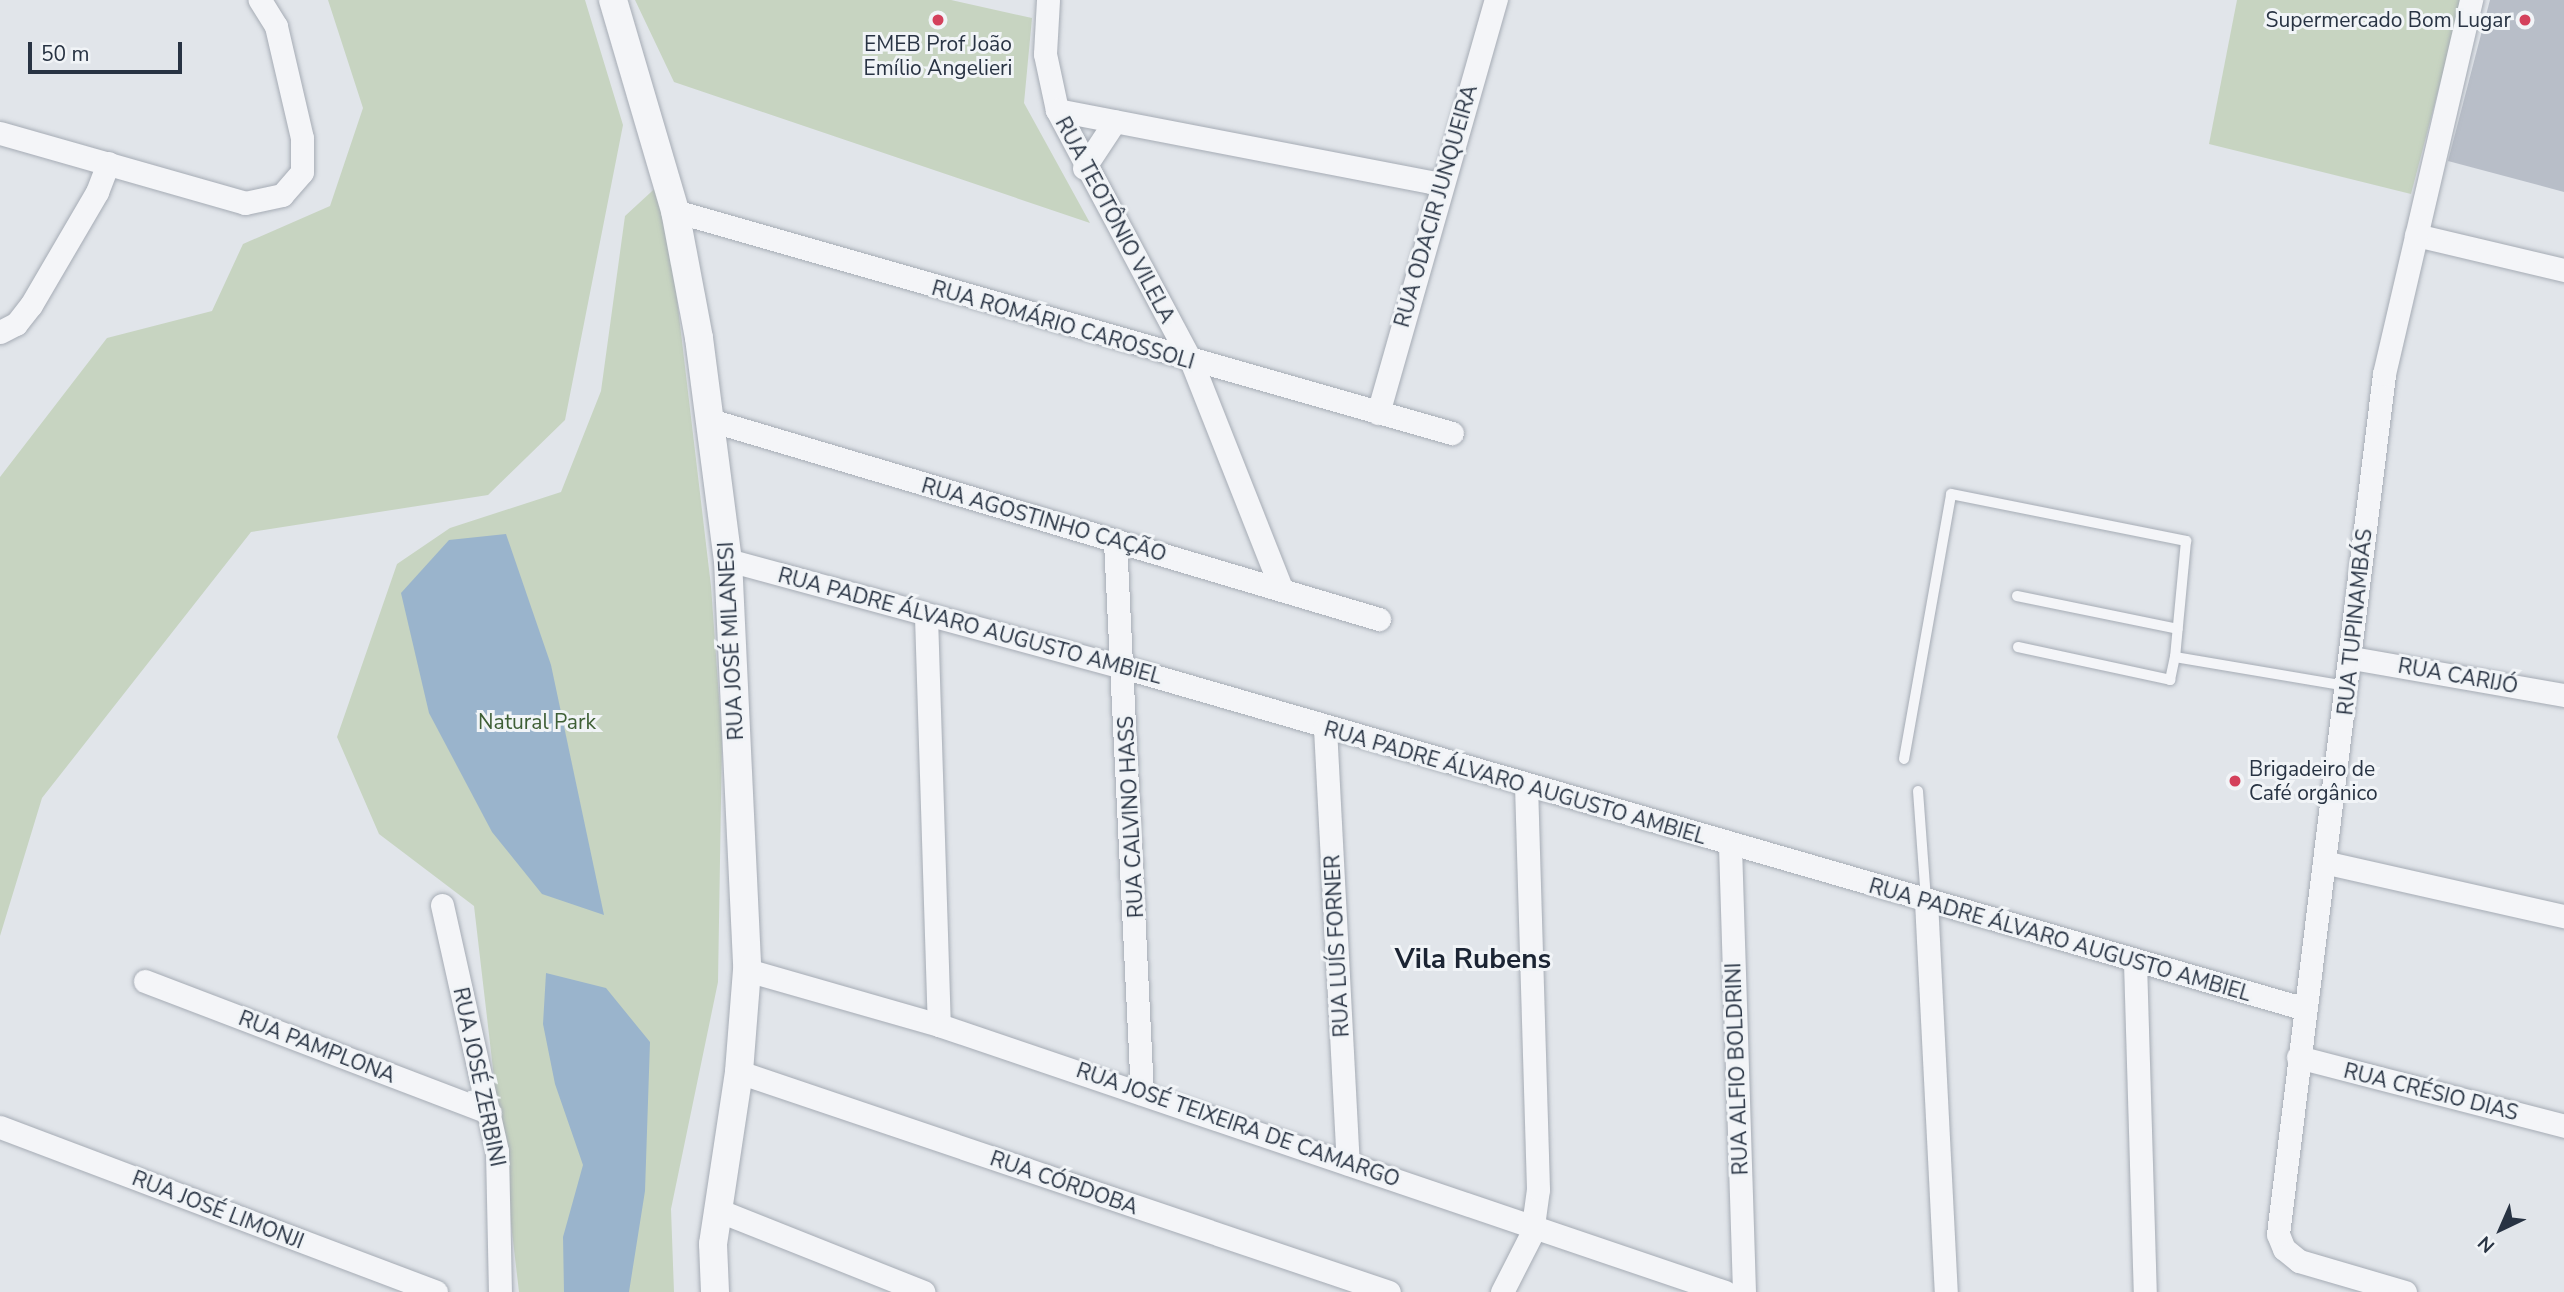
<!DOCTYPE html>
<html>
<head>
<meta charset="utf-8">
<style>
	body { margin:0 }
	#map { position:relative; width:2564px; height:1292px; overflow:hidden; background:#e1e5ea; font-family:"Nunito Sans",sans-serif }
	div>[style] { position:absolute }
	.green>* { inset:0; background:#c7d4c1 }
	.water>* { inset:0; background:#9ab4cc }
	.building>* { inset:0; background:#b8bec8 }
	.roads { filter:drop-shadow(0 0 2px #a6acb5) drop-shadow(0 0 2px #a6acb5) }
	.service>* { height:10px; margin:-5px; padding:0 5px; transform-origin:5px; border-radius:5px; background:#f4f5f8 }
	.minor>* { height:23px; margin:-11.5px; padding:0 11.5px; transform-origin:11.5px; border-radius:11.5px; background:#f4f5f8 }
	.tertiary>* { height:28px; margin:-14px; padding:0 14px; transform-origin:14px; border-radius:14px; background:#f4f5f8 }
	.dots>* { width:19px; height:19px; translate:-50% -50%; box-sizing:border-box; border:4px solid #f1f4f7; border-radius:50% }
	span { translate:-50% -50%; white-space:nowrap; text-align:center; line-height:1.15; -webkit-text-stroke:6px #f1f4f7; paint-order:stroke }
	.poi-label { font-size:21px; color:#283343 }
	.right { translate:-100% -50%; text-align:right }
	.left { translate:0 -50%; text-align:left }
	.street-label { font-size:21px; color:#283343 }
	.park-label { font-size:21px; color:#3e5f35 }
	.district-label { font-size:28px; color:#1b2433; font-weight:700 }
	.north { position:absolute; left:2466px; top:1194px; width:70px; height:70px; -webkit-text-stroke:5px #f1f4f7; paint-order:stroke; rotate:224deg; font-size:19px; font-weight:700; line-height:28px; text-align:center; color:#283343 }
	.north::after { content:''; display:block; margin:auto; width:24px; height:32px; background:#283343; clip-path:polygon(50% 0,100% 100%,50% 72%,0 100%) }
	.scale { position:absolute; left:28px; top:42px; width:154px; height:32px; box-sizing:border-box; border:4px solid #283343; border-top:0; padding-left:9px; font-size:21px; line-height:24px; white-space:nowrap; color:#283343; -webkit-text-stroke:5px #f1f4f7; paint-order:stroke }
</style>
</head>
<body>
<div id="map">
	<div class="green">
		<i style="clip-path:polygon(328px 0,585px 0,623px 125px,565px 420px,488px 495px,251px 532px,42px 798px,0 936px,0 477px,107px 338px,212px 311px,243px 244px,330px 206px,363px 108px)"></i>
		<i style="clip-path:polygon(635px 0,951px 0,1032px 18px,1024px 103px,1090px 223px,674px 82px)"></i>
		<i style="clip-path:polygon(2237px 0,2462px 0,2411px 194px,2209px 144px)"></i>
		<i style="clip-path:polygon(663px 181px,711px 586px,722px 740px,718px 982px,671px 1209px,674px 1292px,519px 1292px,474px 906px,379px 834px,337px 737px,397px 564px,450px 528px,561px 492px,601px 391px,625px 216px)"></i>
	</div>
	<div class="water">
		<i style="clip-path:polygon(506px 534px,551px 665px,604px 915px,542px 894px,492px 832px,429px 713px,401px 593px,449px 540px)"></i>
		<i style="clip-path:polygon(546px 973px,606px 988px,650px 1042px,645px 1191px,629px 1292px,564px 1292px,563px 1237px,583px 1165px,555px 1084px,543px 1024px)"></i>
	</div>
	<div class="building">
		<i style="clip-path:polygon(2490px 0,2564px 0,2564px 192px,2448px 161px)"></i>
	</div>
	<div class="roads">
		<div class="service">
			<i style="left:2017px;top:596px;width:164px;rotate:11.6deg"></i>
			<i style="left:2018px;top:647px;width:156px;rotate:12.2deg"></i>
			<i style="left:2170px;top:680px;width:24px;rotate:-78deg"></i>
			<i style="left:1904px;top:759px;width:269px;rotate:-79.9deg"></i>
			<i style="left:1951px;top:494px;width:240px;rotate:11.3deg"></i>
			<i style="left:2186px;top:541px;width:117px;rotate:95.4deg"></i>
			<i style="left:2175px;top:657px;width:173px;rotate:9.6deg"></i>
			<i style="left:1918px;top:791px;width:109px;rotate:85.8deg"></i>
		</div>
		<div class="minor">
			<i style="left:1048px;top:0;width:54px;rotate:93.2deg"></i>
			<i style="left:1045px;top:54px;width:57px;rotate:77.9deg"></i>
			<i style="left:1057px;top:110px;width:287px;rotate:61.9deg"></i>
			<i style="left:1192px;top:363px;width:242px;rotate:68.4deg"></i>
			<i style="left:1057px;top:110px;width:391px;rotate:10.9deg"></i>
			<i style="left:0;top:133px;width:255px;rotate:15.9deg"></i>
			<i style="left:245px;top:203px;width:38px;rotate:-12deg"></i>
			<i style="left:282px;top:195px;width:30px;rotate:-49deg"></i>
			<i style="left:302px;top:172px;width:34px;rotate:-90deg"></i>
			<i style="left:302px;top:138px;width:115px;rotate:-103.1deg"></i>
			<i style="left:276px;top:26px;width:31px;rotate:-122deg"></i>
			<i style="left:1084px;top:168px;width:56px;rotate:-56.6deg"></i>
			<i style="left:675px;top:211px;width:808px;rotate:15.95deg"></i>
			<i style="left:2416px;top:235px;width:152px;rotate:13.3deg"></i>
			<i style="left:0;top:332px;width:18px;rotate:-27deg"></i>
			<i style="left:16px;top:324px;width:24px;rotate:-52deg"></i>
			<i style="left:31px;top:305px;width:131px;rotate:-59.7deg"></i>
			<i style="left:97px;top:192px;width:31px;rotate:-69deg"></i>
			<i style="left:1378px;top:413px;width:430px;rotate:-74.1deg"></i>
			<i style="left:710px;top:420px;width:698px;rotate:16.57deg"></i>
			<i style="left:1115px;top:541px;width:553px;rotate:87.2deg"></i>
			<i style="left:728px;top:560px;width:409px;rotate:15.2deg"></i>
			<i style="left:1123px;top:667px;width:1227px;rotate:16.13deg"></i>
			<i style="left:926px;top:616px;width:409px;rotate:88.2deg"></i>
			<i style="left:2352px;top:658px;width:215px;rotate:9.9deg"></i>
			<i style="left:1325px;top:728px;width:436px;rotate:87deg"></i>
			<i style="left:1730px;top:846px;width:446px;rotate:88.2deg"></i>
			<i style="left:2328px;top:863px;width:242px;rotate:12.7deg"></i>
			<i style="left:1926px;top:901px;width:392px;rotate:87.1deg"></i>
			<i style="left:442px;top:905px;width:252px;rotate:77.4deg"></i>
			<i style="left:497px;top:1151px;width:141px;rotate:88.8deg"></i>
			<i style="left:2135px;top:962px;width:330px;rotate:88.3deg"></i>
			<i style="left:747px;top:970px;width:200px;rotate:16deg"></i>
			<i style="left:939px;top:1025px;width:830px;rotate:18.76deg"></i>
			<i style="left:145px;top:981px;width:369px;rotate:20.9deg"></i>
			<i style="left:2298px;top:1057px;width:275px;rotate:14.5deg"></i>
			<i style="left:739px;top:1072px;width:686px;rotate:18.7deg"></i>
			<i style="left:0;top:1127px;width:466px;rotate:20.7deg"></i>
			<i style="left:720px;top:1211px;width:219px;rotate:21.7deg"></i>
			<i style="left:1502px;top:1292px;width:66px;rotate:-63deg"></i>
			<i style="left:1532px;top:1233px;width:44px;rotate:-82.2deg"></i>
			<i style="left:1538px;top:1189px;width:403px;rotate:-91.7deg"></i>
			<i style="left:2405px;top:1292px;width:110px;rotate:-163.7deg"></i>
			<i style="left:2299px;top:1261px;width:19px;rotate:-141deg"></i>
			<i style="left:2284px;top:1249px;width:16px;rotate:-112deg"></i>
			<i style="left:2278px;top:1234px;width:867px;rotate:-82.97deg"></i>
			<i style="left:2384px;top:374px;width:384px;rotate:-76.9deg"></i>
		</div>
		<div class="tertiary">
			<i style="left:613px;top:0;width:220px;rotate:73.6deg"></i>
			<i style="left:675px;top:211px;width:129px;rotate:79.3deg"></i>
			<i style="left:699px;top:338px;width:224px;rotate:82.6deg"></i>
			<i style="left:728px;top:560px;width:410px;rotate:87.3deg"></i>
			<i style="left:747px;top:970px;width:102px;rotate:94.5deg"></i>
			<i style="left:739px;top:1072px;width:174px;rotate:98.6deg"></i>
			<i style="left:713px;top:1244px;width:48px;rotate:87.6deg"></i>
		</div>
	</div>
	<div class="dots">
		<i style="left:938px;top:20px;background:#d4415c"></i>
		<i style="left:2525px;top:20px;background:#d4415c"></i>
		<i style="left:2235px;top:781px;background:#d4415c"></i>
	</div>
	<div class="poi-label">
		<span class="right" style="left:2511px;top:20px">Supermercado Bom Lugar</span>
		<span style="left:938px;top:56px">EMEB Prof João<br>Emílio Angelieri</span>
		<span class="left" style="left:2249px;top:781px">Brigadeiro de<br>Café orgânico</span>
	</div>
	<div class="street-label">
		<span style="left:1436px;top:206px;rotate:-74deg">RUA ODACIR JUNQUEIRA</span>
		<span style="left:1115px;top:220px;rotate:62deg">RUA TEOTÔNIO VILELA</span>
		<span style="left:1063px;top:325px;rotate:16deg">RUA ROMÁRIO CAROSSOLI</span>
		<span style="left:1044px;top:520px;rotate:16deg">RUA AGOSTINHO CAÇÃO</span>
		<span style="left:2355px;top:622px;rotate:-84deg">RUA TUPINAMBÁS</span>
		<span style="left:970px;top:626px;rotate:15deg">RUA PADRE ÁLVARO AUGUSTO AMBIEL</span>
		<span style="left:731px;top:641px;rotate:-93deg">RUA JOSÉ MILANESI</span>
		<span style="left:2458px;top:676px;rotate:10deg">RUA CARIJÓ</span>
		<span style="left:1515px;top:783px;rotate:16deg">RUA PADRE ÁLVARO AUGUSTO AMBIEL</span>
		<span style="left:1131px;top:817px;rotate:-93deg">RUA CALVINO HASS</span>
		<span style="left:2060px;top:940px;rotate:16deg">RUA PADRE ÁLVARO AUGUSTO AMBIEL</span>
		<span style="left:1337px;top:946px;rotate:-93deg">RUA LUÍS FORNER</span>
		<span style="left:317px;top:1047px;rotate:21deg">RUA PAMPLONA</span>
		<span style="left:1737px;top:1069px;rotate:-92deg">RUA ALFIO BOLDRINI</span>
		<span style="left:479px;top:1077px;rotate:78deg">RUA JOSÉ ZERBINI</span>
		<span style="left:2431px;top:1092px;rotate:14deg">RUA CRÉSIO DIAS</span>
		<span style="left:1238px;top:1125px;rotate:19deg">RUA JOSÉ TEIXEIRA DE CAMARGO</span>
		<span style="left:1064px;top:1183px;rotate:19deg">RUA CÓRDOBA</span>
		<span style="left:218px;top:1210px;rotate:21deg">RUA JOSÉ LIMONJI</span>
	</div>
	<div class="park-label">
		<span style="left:537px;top:722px">Natural Park</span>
	</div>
	<div class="district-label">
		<span style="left:1473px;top:959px">Vila Rubens</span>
	</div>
	<div class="north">N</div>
	<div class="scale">50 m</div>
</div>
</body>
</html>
